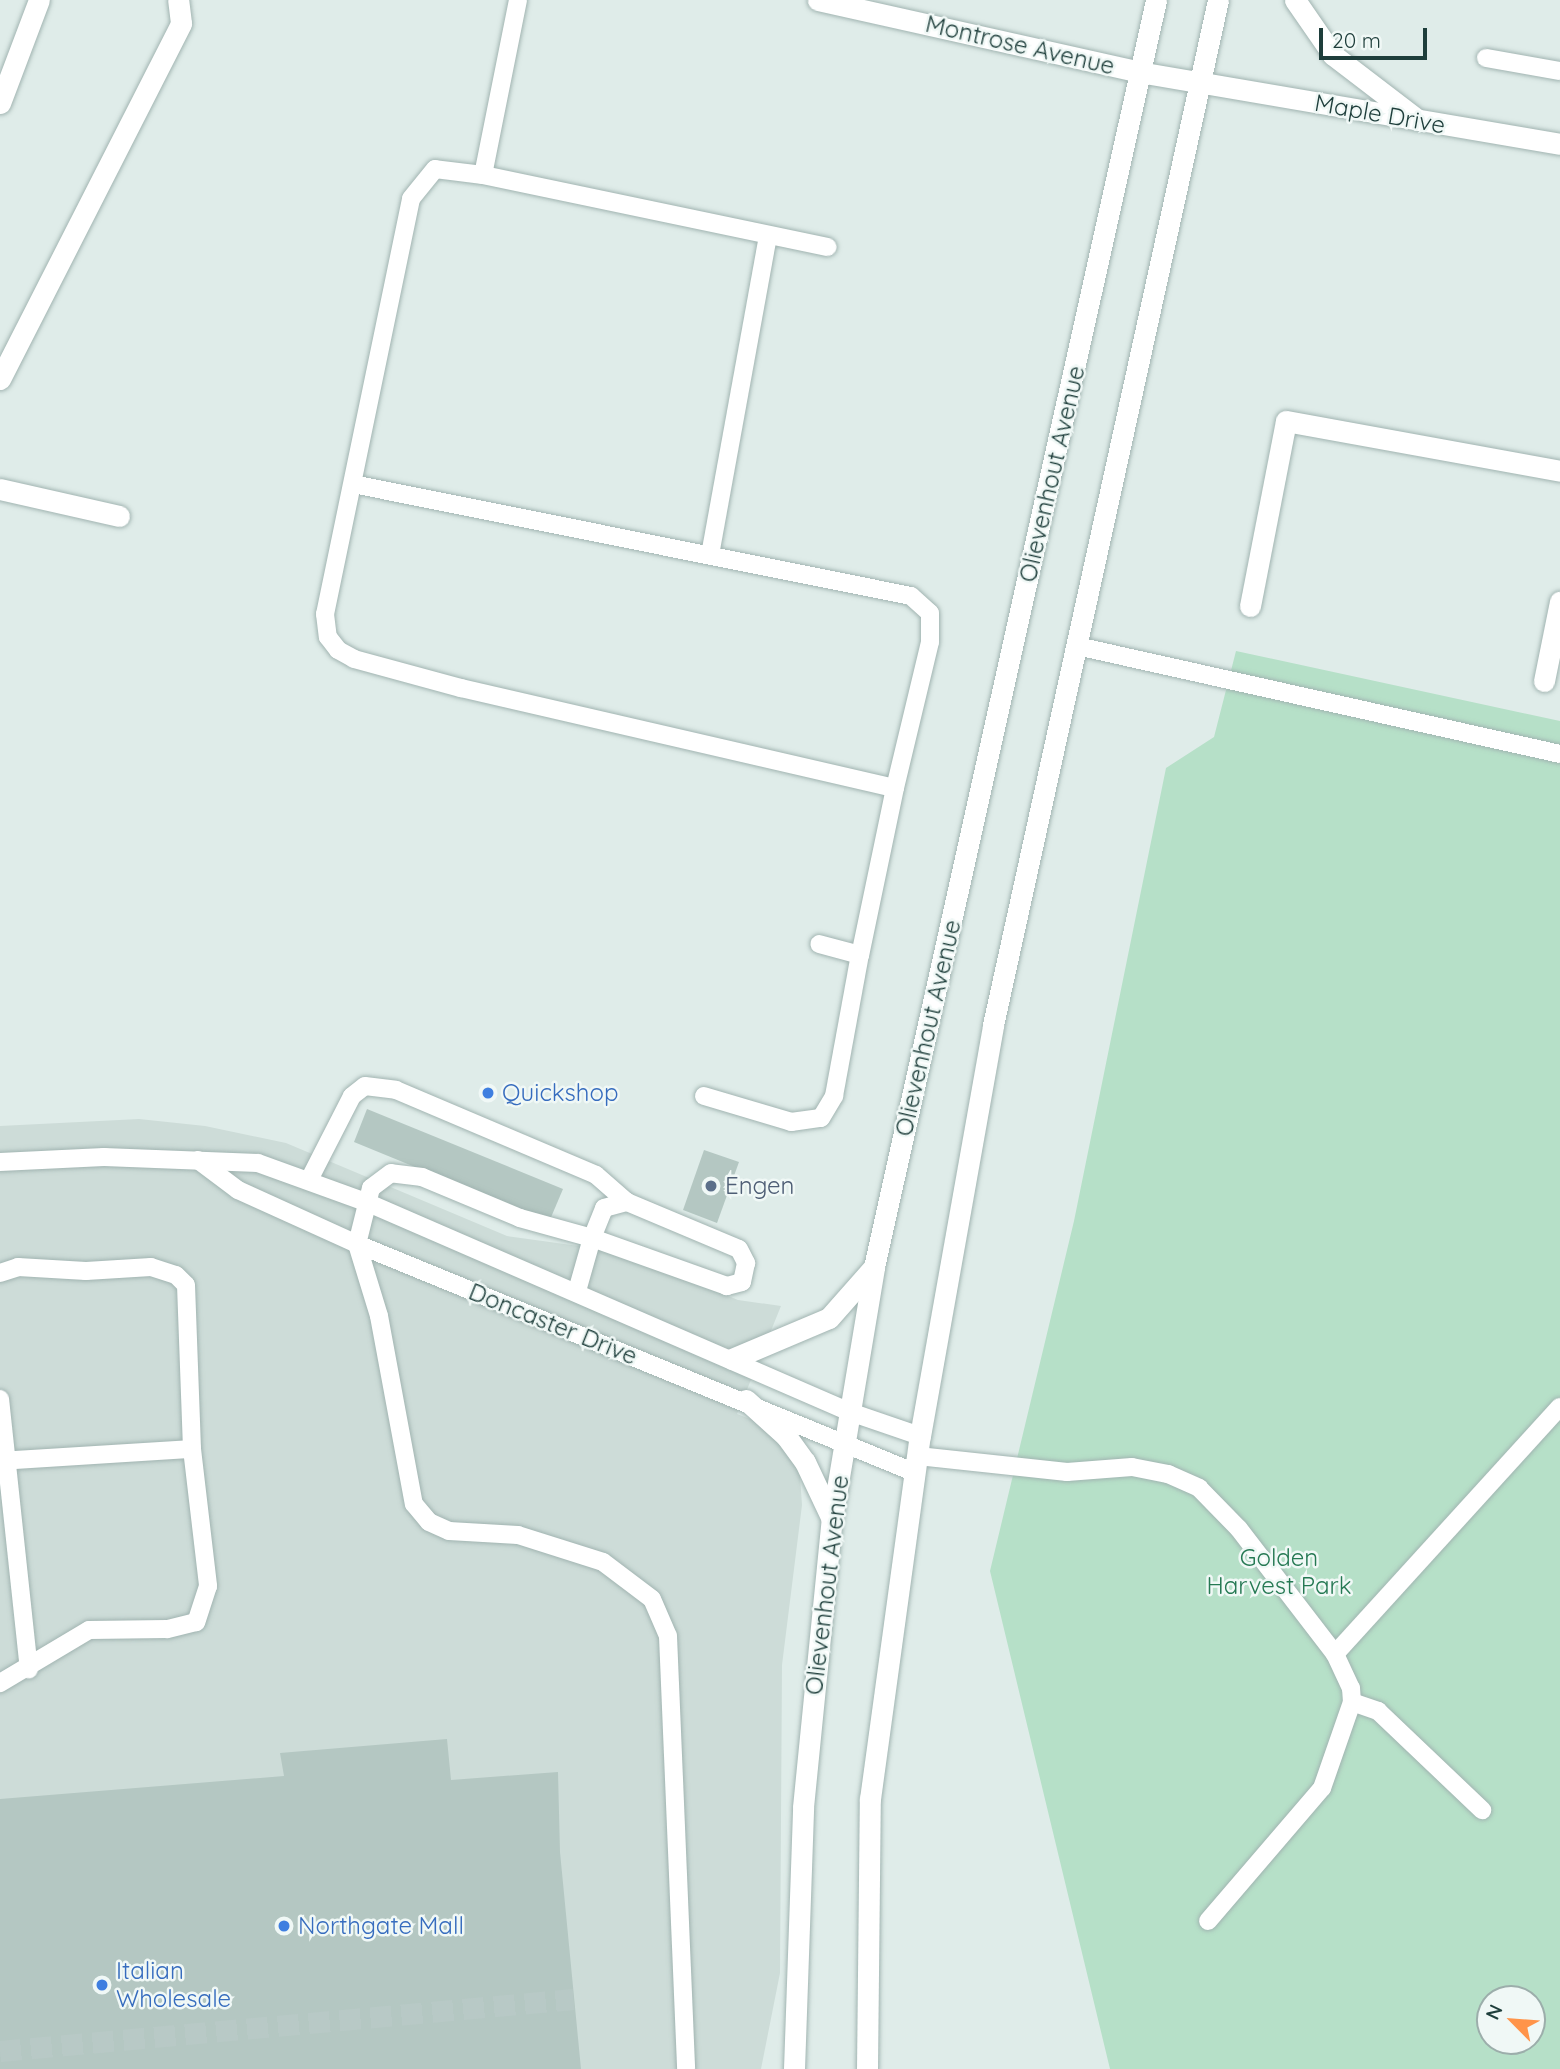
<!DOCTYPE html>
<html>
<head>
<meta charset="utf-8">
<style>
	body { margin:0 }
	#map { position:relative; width:1560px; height:2069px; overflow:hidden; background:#dfece9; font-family:Quicksand,sans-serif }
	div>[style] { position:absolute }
	.built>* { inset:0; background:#cddcd8 }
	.green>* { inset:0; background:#b6e0c8 }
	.building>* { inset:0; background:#b4c7c2 }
	.street-tunnel>* { height:21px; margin-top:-10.5px; transform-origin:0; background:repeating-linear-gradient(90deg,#b8c9c6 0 21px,transparent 0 31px) }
	.roads { filter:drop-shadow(0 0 2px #a1b4b1) drop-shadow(0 0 2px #a1b4b1) }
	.lane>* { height:18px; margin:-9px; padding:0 9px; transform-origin:9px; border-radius:9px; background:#fff }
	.street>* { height:21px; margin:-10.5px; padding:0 10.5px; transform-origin:10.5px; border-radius:10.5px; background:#fff }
	.secondary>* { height:21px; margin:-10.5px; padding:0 10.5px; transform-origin:10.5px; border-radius:10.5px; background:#fff }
	.dots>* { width:19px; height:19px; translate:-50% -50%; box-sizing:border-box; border:4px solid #f0f8f6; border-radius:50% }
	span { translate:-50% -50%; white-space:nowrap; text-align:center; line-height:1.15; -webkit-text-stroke:5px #f0f8f6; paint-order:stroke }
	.street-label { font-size:24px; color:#1e3e3b }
	.shop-label { font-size:24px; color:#366cbe }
	.left { translate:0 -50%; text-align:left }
	.service-label { font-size:24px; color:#4e5e75 }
	.park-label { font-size:24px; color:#257953 }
	.north { position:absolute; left:1476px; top:1985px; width:70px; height:70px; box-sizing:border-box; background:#f0f8f6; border:2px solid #9caeab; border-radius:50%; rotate:295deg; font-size:19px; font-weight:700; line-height:28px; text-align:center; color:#1e3e3b }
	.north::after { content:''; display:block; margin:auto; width:24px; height:32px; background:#ff944a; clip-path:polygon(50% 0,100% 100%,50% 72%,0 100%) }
	.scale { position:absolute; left:1319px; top:28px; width:108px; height:32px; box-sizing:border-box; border:4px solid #1e3e3b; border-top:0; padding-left:9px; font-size:21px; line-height:24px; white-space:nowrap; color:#1e3e3b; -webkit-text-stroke:5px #f0f8f6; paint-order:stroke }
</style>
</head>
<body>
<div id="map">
	<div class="built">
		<i style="clip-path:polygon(139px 1119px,205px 1126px,286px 1143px,507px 1236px,622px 1252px,738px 1300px,781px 1306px,737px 1414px,758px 1422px,792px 1455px,800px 1476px,802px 1505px,782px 1665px,780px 1973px,761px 2069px,0 2069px,0 1126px)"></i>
	</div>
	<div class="green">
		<i style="clip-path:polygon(evenodd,1236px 651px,1560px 721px,1560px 2069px,1110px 2069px,990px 1571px,1074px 1221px,1166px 768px,1214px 737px,1236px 651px,1490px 1999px,1532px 1999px,1532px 2041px,1490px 2041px,1490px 1999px)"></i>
	</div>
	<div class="building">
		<i style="clip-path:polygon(367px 1109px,563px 1189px,549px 1222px,354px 1142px)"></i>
		<i style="clip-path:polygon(704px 1150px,739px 1162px,717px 1223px,683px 1210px)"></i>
		<i style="clip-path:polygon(447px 1739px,451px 1780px,558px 1772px,560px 1852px,581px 2069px,0 2069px,0 1799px,284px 1776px,280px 1753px)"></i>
	</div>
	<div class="street-tunnel">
		<i style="left:0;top:2051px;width:576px;rotate:-5.18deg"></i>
	</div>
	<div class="roads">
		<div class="lane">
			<i style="left:518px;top:0;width:178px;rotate:101.3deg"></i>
			<i style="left:483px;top:175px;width:48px;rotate:-172.9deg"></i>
			<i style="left:435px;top:169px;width:38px;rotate:129deg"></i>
			<i style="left:411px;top:199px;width:424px;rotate:101.7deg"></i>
			<i style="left:325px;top:614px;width:23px;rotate:83deg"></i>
			<i style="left:328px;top:637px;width:16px;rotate:52deg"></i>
			<i style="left:338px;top:650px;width:18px;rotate:29deg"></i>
			<i style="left:354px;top:659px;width:111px;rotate:15.2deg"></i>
			<i style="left:461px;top:688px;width:445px;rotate:13deg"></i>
			<i style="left:895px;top:788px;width:171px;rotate:101.8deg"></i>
			<i style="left:860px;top:955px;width:42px;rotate:-165deg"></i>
			<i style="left:1486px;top:58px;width:75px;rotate:10deg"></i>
			<i style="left:483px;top:175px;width:352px;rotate:11.8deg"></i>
			<i style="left:353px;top:484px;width:569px;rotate:11.35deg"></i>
			<i style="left:911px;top:596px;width:25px;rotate:42deg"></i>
			<i style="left:930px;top:613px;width:29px;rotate:90deg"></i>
			<i style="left:930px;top:642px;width:150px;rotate:103.5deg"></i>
			<i style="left:710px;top:555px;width:325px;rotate:-79.7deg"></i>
			<i style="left:1077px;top:646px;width:495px;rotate:12.6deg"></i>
			<i style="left:704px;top:1096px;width:91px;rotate:16.6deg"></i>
			<i style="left:791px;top:1122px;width:30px;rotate:-8deg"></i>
			<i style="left:821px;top:1118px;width:26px;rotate:-59deg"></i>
			<i style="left:834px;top:1096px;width:143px;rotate:-79.6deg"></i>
			<i style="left:198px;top:1160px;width:50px;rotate:36.9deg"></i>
			<i style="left:238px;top:1190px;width:131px;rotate:24.4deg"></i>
			<i style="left:357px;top:1244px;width:604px;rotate:22.28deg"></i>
			<i style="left:0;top:1162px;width:104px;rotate:-2.8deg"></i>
			<i style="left:104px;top:1157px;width:154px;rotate:2.2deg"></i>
			<i style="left:258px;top:1163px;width:115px;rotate:19.9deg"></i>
			<i style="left:366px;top:1202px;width:528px;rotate:23.46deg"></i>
			<i style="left:850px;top:1412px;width:74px;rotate:18.9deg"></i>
			<i style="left:309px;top:1180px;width:94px;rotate:-62.9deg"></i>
			<i style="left:352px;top:1096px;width:16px;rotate:-38deg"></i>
			<i style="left:365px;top:1086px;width:31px;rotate:7deg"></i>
			<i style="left:396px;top:1090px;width:217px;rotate:23deg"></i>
			<i style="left:596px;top:1175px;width:41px;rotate:41.1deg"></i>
			<i style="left:627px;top:1202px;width:121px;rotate:22.8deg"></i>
			<i style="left:739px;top:1249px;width:16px;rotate:63deg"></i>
			<i style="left:746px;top:1263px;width:19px;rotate:102deg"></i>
			<i style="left:742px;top:1282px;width:16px;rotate:165deg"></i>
			<i style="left:727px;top:1286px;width:143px;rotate:-160.4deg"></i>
			<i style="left:592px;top:1238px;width:32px;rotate:-68deg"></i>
			<i style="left:604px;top:1208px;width:24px;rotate:-15deg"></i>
			<i style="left:0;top:1273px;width:19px;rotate:-18deg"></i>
			<i style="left:18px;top:1267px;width:68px;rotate:3.4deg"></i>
			<i style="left:86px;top:1271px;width:65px;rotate:-3.5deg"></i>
			<i style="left:151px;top:1267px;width:26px;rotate:18deg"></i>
			<i style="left:176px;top:1275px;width:14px;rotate:45deg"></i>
			<i style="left:186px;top:1285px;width:164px;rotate:87.9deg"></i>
			<i style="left:192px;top:1449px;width:138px;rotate:83.3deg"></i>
			<i style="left:208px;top:1586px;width:38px;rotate:108deg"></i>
			<i style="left:196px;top:1622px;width:30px;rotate:166deg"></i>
			<i style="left:167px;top:1629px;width:78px;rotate:179.3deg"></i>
			<i style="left:89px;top:1630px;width:104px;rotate:149.2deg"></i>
			<i style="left:577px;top:1291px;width:55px;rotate:-74.2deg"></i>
			<i style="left:592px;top:1238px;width:75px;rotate:-164.5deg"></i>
			<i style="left:520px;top:1218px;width:106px;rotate:-157.3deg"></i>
			<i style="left:422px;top:1177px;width:31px;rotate:-173deg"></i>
			<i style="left:391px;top:1173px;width:25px;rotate:143deg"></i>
			<i style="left:371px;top:1188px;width:58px;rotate:104deg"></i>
			<i style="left:357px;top:1244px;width:75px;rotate:73deg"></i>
			<i style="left:379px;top:1316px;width:191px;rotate:79.5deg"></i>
			<i style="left:414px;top:1504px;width:23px;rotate:50deg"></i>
			<i style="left:429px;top:1522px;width:22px;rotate:24deg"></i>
			<i style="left:449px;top:1531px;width:69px;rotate:3.3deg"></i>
			<i style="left:518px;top:1535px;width:89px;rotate:17.6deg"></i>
			<i style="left:603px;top:1562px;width:61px;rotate:37.1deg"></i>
			<i style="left:652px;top:1599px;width:40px;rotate:66.6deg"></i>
			<i style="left:668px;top:1636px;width:433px;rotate:87.6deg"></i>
			<i style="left:0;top:1399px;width:272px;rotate:83.9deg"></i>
			<i style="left:918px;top:1456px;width:150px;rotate:6.1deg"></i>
			<i style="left:1067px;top:1472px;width:65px;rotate:-4.4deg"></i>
			<i style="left:1132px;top:1467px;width:37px;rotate:11deg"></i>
			<i style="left:1168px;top:1474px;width:34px;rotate:24deg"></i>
			<i style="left:1199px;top:1488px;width:57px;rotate:45.7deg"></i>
			<i style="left:1239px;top:1529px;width:158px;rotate:52.5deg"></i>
			<i style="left:1335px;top:1654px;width:38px;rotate:65deg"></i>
			<i style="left:1351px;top:1688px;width:14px;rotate:86deg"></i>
			<i style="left:1352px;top:1702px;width:91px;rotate:109.2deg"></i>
			<i style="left:1322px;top:1788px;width:175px;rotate:130.6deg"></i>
			<i style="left:0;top:1461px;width:192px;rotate:-3.6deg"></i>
			<i style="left:1335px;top:1654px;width:334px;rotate:-47.7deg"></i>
			<i style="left:1352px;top:1702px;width:28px;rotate:19deg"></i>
			<i style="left:1378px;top:1711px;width:144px;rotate:43.6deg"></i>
		</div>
		<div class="street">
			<i style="left:818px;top:0;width:329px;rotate:12.6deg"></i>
			<i style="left:1139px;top:72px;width:427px;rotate:9.7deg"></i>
			<i style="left:0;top:103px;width:110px;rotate:-69.3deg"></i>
			<i style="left:0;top:379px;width:399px;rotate:-63deg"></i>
			<i style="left:181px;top:23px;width:23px;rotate:-97deg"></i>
			<i style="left:0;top:489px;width:122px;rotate:12.8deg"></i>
			<i style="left:1250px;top:606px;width:188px;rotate:-79deg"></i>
			<i style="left:1286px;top:421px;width:279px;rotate:10.3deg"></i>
			<i style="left:1544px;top:681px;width:81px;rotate:-78.6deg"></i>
		</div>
		<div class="secondary">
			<i style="left:1295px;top:0;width:67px;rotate:55.4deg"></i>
			<i style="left:1333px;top:55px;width:107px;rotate:37.4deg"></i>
			<i style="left:732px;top:1359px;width:105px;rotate:-22.9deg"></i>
			<i style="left:829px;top:1318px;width:68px;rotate:-48.6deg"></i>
			<i style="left:746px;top:1400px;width:54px;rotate:42deg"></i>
			<i style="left:786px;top:1436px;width:32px;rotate:54deg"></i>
			<i style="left:805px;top:1462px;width:63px;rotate:64.7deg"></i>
			<i style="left:794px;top:2069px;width:262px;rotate:-88deg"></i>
			<i style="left:803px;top:1807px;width:289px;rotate:-84.3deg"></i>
			<i style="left:832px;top:1519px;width:255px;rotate:-80.5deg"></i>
			<i style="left:874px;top:1267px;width:1298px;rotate:-77.45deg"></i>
			<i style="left:867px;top:2069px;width:270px;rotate:-89.4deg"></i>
			<i style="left:870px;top:1799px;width:366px;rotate:-82.2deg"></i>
			<i style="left:920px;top:1436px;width:417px;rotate:-79.9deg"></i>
			<i style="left:993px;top:1025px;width:1049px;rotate:-77.62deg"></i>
		</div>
	</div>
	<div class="dots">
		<i style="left:488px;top:1093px;background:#3f7fe0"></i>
		<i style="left:711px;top:1186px;background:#5c6f8a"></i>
		<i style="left:284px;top:1926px;background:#3f7fe0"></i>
		<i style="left:102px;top:1985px;background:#3f7fe0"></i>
	</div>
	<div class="street-label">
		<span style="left:1020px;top:45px;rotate:13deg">Montrose Avenue</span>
		<span style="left:1380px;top:114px;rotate:10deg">Maple Drive</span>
		<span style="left:1052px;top:474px;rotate:-77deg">Olievenhout Avenue</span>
		<span style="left:928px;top:1028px;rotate:-77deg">Olievenhout Avenue</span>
		<span style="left:553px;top:1324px;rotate:22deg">Doncaster Drive</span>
		<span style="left:827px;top:1585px;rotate:-83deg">Olievenhout Avenue</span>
	</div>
	<div class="shop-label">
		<span class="left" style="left:502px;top:1093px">Quickshop</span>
		<span class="left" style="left:298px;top:1926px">Northgate Mall</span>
		<span class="left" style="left:116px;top:1985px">Italian<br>Wholesale</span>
	</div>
	<div class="service-label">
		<span class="left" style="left:725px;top:1186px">Engen</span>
	</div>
	<div class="park-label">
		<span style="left:1279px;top:1572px">Golden<br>Harvest Park</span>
	</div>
	<div class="north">N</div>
	<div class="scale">20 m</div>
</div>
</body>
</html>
